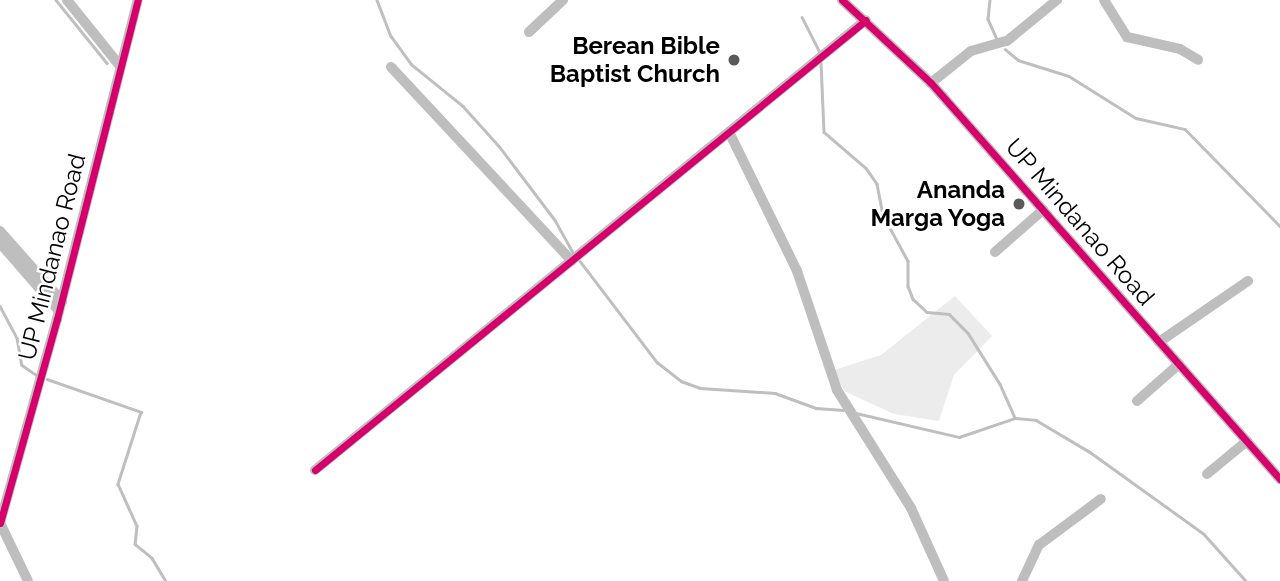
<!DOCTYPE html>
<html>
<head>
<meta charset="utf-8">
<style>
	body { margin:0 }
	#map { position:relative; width:1280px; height:581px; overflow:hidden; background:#fff; font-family:Raleway,sans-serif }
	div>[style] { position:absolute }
	.green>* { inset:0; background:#ececec }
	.stream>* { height:2.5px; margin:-1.25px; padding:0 1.25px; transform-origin:1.25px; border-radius:1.25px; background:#bfbfbf }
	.minor>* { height:10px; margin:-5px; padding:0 5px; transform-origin:5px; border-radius:5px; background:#bebebe }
	.cycleway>* { height:7px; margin:-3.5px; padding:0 3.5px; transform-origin:3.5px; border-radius:3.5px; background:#d6006c }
	.dots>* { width:19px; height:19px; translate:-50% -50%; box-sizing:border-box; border:4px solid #fff; border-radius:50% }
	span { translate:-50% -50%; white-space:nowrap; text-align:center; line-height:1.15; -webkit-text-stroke:5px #fff; paint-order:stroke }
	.poi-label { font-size:24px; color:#000; font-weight:700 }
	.right { translate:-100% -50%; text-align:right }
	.street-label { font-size:24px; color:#000 }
</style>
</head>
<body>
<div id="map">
	<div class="green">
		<i style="clip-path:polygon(955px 296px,992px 336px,954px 375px,939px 421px,894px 414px,844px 391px,834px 370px,881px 355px)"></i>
	</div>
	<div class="stream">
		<i style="left:56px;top:0;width:81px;rotate:51deg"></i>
		<i style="left:377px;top:0;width:39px;rotate:69deg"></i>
		<i style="left:391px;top:36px;width:34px;rotate:54deg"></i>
		<i style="left:411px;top:64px;width:67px;rotate:38.9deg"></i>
		<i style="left:463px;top:106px;width:54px;rotate:48deg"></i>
		<i style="left:499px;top:146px;width:93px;rotate:52.9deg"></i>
		<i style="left:555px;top:220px;width:38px;rotate:61deg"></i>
		<i style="left:990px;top:0;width:19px;rotate:96deg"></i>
		<i style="left:988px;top:19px;width:22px;rotate:66deg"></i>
		<i style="left:802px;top:17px;width:39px;rotate:63deg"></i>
		<i style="left:1005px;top:49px;width:17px;rotate:40deg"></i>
		<i style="left:1018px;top:60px;width:53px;rotate:17.4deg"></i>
		<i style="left:1069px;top:76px;width:79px;rotate:32.1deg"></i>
		<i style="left:1136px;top:118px;width:50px;rotate:12.7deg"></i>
		<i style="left:1185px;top:129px;width:136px;rotate:45.6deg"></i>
		<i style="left:821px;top:63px;width:69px;rotate:87.5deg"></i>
		<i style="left:824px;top:132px;width:55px;rotate:40.6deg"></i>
		<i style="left:866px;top:168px;width:19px;rotate:55deg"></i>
		<i style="left:877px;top:184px;width:32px;rotate:79deg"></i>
		<i style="left:883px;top:215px;width:52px;rotate:61.5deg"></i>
		<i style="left:908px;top:261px;width:25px;rotate:90deg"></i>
		<i style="left:908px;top:286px;width:14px;rotate:69deg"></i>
		<i style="left:913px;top:299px;width:19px;rotate:43deg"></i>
		<i style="left:927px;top:312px;width:22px;rotate:5deg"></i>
		<i style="left:949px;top:314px;width:27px;rotate:45deg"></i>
		<i style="left:968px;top:333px;width:60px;rotate:57.9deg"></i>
		<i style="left:1000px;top:384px;width:37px;rotate:66deg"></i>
		<i style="left:580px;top:261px;width:127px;rotate:52.7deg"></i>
		<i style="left:657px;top:362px;width:31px;rotate:38deg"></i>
		<i style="left:681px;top:381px;width:20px;rotate:20deg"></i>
		<i style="left:700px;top:388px;width:75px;rotate:3.8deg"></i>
		<i style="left:775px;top:393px;width:44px;rotate:20.1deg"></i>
		<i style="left:816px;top:408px;width:27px;rotate:4deg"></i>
		<i style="left:0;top:306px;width:36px;rotate:62deg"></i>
		<i style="left:17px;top:338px;width:27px;rotate:80deg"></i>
		<i style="left:22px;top:365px;width:19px;rotate:35deg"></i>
		<i style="left:47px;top:379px;width:100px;rotate:19.3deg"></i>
		<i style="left:141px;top:412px;width:76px;rotate:107.7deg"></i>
		<i style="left:118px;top:484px;width:46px;rotate:65.7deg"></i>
		<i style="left:137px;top:526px;width:18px;rotate:96deg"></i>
		<i style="left:135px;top:544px;width:22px;rotate:39deg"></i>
		<i style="left:152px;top:558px;width:27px;rotate:59deg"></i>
		<i style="left:856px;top:413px;width:106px;rotate:13.1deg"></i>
		<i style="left:959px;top:437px;width:59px;rotate:-18.7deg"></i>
		<i style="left:1015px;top:418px;width:21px;rotate:5deg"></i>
		<i style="left:1036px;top:420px;width:63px;rotate:30.7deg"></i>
		<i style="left:1090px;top:452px;width:140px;rotate:35.7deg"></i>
		<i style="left:1204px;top:534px;width:63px;rotate:48.2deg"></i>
	</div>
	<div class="minor">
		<i style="left:67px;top:0;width:85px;rotate:51.2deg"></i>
		<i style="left:842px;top:0;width:122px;rotate:43deg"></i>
		<i style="left:931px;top:83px;width:528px;rotate:48.61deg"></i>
		<i style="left:1104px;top:0;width:44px;rotate:58.1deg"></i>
		<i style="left:1127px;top:37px;width:54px;rotate:12.8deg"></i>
		<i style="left:1180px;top:49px;width:21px;rotate:31deg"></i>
		<i style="left:529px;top:32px;width:47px;rotate:-43.3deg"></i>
		<i style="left:391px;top:67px;width:265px;rotate:47deg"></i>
		<i style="left:931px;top:83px;width:51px;rotate:-38.7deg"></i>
		<i style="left:971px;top:51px;width:37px;rotate:-16deg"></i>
		<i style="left:1007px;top:41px;width:65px;rotate:-39.4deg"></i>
		<i style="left:729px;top:132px;width:155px;rotate:63.9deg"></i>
		<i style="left:797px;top:271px;width:126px;rotate:71.4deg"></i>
		<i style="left:837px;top:390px;width:139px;rotate:57.9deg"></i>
		<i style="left:911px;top:508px;width:80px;rotate:65.7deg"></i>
		<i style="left:0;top:231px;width:94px;rotate:48.5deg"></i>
		<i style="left:0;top:243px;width:90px;rotate:49.1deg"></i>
		<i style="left:995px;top:252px;width:64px;rotate:-41.2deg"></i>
		<i style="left:1159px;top:342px;width:108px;rotate:-34.4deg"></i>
		<i style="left:1137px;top:401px;width:56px;rotate:-41.4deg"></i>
		<i style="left:315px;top:470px;width:711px;rotate:-39.24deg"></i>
		<i style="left:1207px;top:474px;width:52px;rotate:-39.5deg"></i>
		<i style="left:0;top:523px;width:212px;rotate:-74.4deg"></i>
		<i style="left:57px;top:319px;width:329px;rotate:-75.8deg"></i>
		<i style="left:0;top:523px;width:64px;rotate:64.2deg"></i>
		<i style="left:1022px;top:581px;width:40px;rotate:-65deg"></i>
		<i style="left:1039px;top:545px;width:77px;rotate:-36.6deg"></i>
	</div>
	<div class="cycleway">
		<i style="left:842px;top:0;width:122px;rotate:43deg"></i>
		<i style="left:931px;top:83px;width:528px;rotate:48.61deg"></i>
		<i style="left:315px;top:470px;width:711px;rotate:-39.24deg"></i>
		<i style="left:0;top:523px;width:212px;rotate:-74.4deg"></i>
		<i style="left:57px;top:319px;width:329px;rotate:-75.8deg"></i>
	</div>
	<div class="dots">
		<i style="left:734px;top:60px;background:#595959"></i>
		<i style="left:1019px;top:204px;background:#595959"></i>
	</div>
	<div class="poi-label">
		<span class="right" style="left:720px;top:60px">Berean Bible<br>Baptist Church</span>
		<span class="right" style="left:1005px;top:204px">Ananda<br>Marga Yoga</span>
	</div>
	<div class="street-label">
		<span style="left:1080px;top:222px;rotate:49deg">UP Mindanao Road</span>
		<span style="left:52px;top:257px;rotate:-76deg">UP Mindanao Road</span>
	</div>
</div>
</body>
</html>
